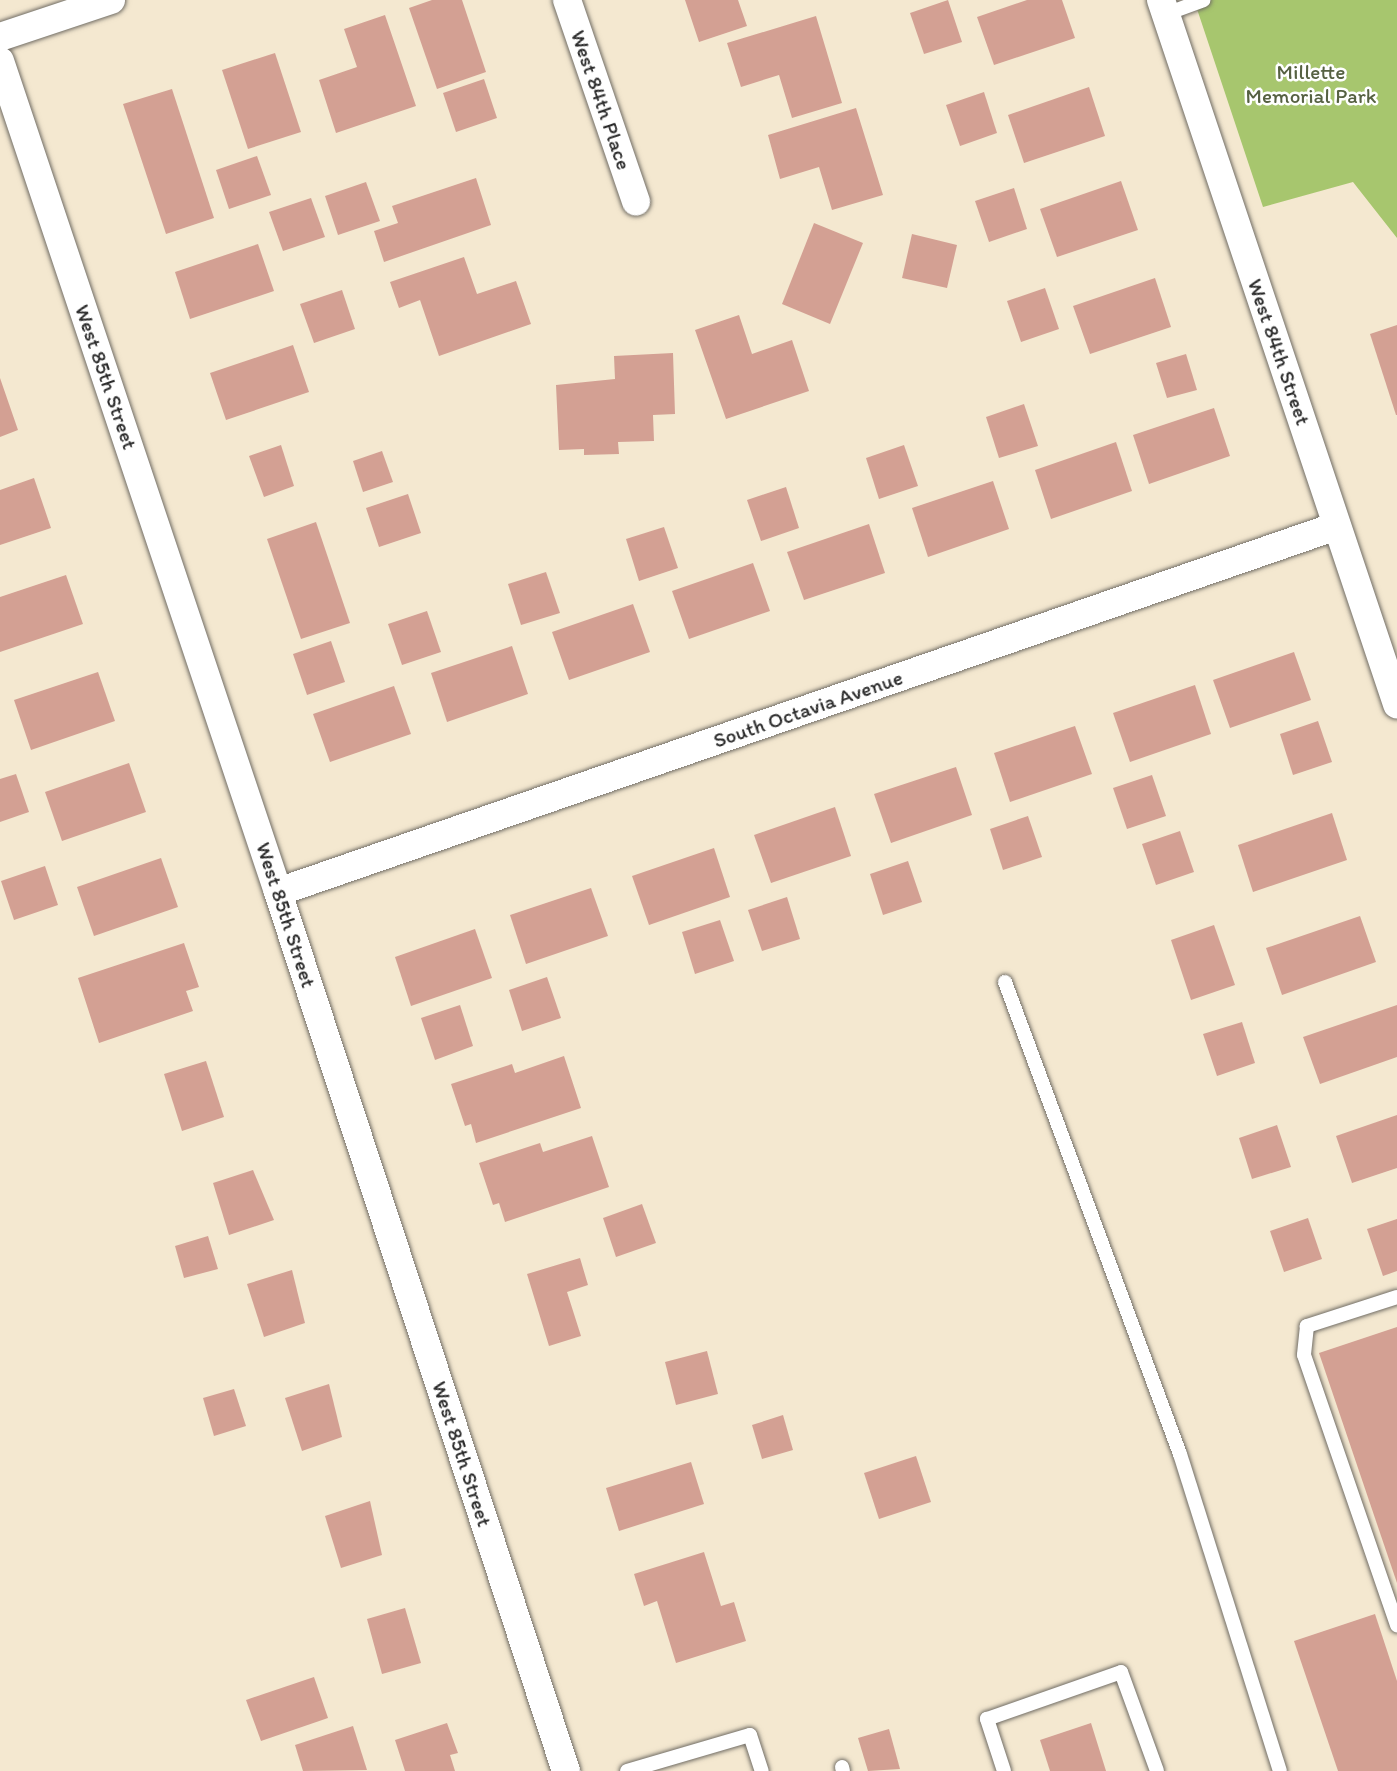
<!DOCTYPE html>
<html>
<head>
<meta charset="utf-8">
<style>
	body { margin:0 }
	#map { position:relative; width:1397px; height:1771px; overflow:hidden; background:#f4e8d0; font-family:Itim,sans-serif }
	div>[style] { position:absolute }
	.green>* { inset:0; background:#a7c66e }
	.building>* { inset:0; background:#d3a093 }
	.roads { filter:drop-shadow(0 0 2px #716d65) drop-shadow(0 0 2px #716d65) }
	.lane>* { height:14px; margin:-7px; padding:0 7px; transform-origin:7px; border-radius:7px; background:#fff }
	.street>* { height:28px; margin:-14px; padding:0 14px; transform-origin:14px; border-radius:14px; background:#fff }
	span { translate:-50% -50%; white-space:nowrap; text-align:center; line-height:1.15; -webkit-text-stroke:5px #fff; paint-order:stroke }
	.park-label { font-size:21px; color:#566142 }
	.street-label { font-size:21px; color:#2b2b2b }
</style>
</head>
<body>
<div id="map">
	<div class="green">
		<i style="clip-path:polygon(1194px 0,1397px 0,1397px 238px,1353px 182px,1263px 207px)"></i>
	</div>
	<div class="building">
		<i style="clip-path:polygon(432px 0,462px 0,486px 72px,437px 89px,409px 8px)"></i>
		<i style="clip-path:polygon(685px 0,738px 0,747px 26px,699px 42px)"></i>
		<i style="clip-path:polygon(948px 0,962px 42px,924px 54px,910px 13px)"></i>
		<i style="clip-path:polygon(1027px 0,1062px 0,1075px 38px,994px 65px,977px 17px)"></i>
		<i style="clip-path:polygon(385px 15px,416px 106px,336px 133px,319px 80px,357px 67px,344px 29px)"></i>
		<i style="clip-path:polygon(816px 16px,842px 103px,792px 118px,779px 75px,741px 87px,727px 43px)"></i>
		<i style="clip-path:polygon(275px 53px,301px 132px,248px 149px,222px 70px)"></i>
		<i style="clip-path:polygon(484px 79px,497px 118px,456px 132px,443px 93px)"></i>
		<i style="clip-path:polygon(1089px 87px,1105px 136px,1024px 163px,1008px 115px)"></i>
		<i style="clip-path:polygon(172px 89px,214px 218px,166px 234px,123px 104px)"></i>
		<i style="clip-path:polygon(984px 92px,997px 133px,960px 146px,946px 105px)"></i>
		<i style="clip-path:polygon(856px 108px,883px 195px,832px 210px,819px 167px,780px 179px,768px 135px)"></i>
		<i style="clip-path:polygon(257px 156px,271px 195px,229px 209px,216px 170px)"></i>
		<i style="clip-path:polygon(476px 178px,491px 225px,384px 262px,374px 231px,398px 223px,392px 206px)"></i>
		<i style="clip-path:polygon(1121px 181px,1138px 230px,1057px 257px,1040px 209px)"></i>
		<i style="clip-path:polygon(366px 182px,380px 221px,338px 235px,325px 196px)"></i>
		<i style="clip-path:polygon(1014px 188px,1027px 229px,989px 242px,975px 201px)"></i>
		<i style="clip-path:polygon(311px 198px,325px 237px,283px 251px,269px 212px)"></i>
		<i style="clip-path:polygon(814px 223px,863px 243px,830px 324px,782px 304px)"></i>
		<i style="clip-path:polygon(912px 234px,957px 245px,947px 288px,902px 278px)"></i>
		<i style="clip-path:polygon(258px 244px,274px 291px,190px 319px,175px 272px)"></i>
		<i style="clip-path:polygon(464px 257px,477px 294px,516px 281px,531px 324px,439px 356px,420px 300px,399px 308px,390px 282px)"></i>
		<i style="clip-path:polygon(1155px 278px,1171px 327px,1090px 354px,1073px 306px)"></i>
		<i style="clip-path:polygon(1045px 288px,1059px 329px,1021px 342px,1007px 301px)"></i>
		<i style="clip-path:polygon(342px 290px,355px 329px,314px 343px,300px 304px)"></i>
		<i style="clip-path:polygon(739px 315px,752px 354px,792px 340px,809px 391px,726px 419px,695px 330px)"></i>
		<i style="clip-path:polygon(1397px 325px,1397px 415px,1396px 415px,1370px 334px)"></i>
		<i style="clip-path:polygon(293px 345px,309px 392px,226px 420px,210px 373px)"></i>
		<i style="clip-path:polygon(673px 353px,675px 414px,653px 415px,654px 441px,618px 442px,619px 454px,584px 455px,584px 449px,559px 450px,556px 385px,615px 379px,614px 356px)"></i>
		<i style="clip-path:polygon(1186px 354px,1197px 390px,1167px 398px,1156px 363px)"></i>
		<i style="clip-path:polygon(0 378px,18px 430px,0 437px)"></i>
		<i style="clip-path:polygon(1024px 404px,1038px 446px,999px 458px,986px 417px)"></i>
		<i style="clip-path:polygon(1214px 408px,1230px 456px,1149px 484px,1133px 435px)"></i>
		<i style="clip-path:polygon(1116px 442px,1132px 491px,1051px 519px,1035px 470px)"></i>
		<i style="clip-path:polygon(281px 445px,294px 486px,264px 497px,249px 456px)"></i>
		<i style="clip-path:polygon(904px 445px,918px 486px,879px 499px,866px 458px)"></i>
		<i style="clip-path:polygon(382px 451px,393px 482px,363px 492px,353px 461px)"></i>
		<i style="clip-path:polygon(34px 478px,51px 528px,0 545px,0 490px)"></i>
		<i style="clip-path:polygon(993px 481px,1009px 529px,928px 557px,912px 508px)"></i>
		<i style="clip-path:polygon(786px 487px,799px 528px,761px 541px,747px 500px)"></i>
		<i style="clip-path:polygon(408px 494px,421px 533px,379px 547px,366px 508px)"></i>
		<i style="clip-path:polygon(316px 522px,350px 623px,301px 639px,267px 539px)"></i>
		<i style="clip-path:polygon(869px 524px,885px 573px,804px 600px,787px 552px)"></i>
		<i style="clip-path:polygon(664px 527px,678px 568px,639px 581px,626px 539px)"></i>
		<i style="clip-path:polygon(753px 563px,770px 611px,689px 639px,672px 591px)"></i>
		<i style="clip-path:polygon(546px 572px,560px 613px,521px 625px,508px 584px)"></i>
		<i style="clip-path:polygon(66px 575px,83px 624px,0 652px,0 597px)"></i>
		<i style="clip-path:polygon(633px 604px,650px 652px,569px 680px,552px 632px)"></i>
		<i style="clip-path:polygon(427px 611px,441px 652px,402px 665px,388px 624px)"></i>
		<i style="clip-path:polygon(331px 641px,345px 682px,307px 695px,293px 654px)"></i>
		<i style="clip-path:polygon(512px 646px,528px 694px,447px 722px,431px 673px)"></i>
		<i style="clip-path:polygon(1294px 652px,1311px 700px,1230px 728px,1213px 680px)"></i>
		<i style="clip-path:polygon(98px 672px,115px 721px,31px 750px,14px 700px)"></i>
		<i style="clip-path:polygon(1195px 685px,1211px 734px,1130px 762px,1113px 713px)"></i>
		<i style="clip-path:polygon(394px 686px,411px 734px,330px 762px,313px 714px)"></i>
		<i style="clip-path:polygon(1318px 721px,1332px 762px,1293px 775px,1280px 734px)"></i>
		<i style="clip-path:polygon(1075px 726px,1092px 774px,1010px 802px,994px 753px)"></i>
		<i style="clip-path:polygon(129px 763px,146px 812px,62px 841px,45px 792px)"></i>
		<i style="clip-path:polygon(956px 767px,972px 815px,891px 843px,874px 794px)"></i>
		<i style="clip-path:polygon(16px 774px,29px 812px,0 822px,0 779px)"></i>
		<i style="clip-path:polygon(1152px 775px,1166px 816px,1127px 829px,1113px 788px)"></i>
		<i style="clip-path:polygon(835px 807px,851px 856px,771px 883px,754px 835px)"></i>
		<i style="clip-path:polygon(1332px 813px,1347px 860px,1253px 892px,1238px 845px)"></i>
		<i style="clip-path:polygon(1028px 816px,1042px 857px,1003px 870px,990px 829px)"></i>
		<i style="clip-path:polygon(1180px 831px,1194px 872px,1156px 885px,1142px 844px)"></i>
		<i style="clip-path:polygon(714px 848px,730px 897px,649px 925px,632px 876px)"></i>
		<i style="clip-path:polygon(161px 858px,178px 907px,94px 936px,77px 887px)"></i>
		<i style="clip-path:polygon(908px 861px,922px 902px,883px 915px,870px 874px)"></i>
		<i style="clip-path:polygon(45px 866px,58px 905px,14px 920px,1px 881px)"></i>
		<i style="clip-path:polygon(591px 888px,608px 936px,526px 964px,510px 915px)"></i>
		<i style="clip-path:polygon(787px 897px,800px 939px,762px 951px,748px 910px)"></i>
		<i style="clip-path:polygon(1360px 916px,1376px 962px,1282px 995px,1266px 948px)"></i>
		<i style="clip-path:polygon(720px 920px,734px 961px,695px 974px,682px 932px)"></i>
		<i style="clip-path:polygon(1214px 925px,1235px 985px,1191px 1000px,1171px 940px)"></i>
		<i style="clip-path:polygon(475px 929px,492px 978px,411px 1006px,395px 957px)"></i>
		<i style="clip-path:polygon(184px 943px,199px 987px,186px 991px,193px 1011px,99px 1043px,78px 978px)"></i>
		<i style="clip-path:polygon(547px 977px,561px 1018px,522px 1031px,509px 990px)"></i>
		<i style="clip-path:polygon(460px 1005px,473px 1046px,435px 1060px,421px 1018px)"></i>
		<i style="clip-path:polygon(1397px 1005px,1397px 1057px,1320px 1084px,1303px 1037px)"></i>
		<i style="clip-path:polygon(1242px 1022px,1255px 1063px,1217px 1076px,1203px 1034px)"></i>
		<i style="clip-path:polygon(564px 1056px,581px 1108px,476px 1143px,471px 1124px,465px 1126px,451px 1084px,512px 1064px,515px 1073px)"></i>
		<i style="clip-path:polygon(206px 1061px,224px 1117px,182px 1131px,164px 1074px)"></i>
		<i style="clip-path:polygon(1397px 1115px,1397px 1168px,1352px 1183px,1336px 1136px)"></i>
		<i style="clip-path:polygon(1277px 1125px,1291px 1167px,1252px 1179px,1239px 1138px)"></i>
		<i style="clip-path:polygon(592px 1136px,609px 1187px,505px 1222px,499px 1203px,493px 1205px,479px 1163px,540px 1143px,543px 1152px)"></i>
		<i style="clip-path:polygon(253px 1170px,274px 1220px,229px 1235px,213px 1183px)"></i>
		<i style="clip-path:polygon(642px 1204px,656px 1243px,616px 1257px,603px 1218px)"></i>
		<i style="clip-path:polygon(1308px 1218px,1322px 1259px,1284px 1272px,1270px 1231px)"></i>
		<i style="clip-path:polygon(1397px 1219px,1397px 1271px,1383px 1276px,1367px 1229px)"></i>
		<i style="clip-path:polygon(208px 1236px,218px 1269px,184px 1278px,175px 1246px)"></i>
		<i style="clip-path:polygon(580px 1258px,588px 1285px,567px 1292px,581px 1336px,549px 1346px,527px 1274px)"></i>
		<i style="clip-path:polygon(292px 1270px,305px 1323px,264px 1337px,247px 1284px)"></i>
		<i style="clip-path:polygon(1397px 1327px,1397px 1583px,1319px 1353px)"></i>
		<i style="clip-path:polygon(707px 1351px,718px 1394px,676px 1405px,665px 1362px)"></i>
		<i style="clip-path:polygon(329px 1384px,342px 1437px,302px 1451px,285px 1398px)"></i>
		<i style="clip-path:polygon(234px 1389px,246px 1426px,214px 1436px,203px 1398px)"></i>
		<i style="clip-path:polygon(783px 1415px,793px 1450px,762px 1459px,752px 1425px)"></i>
		<i style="clip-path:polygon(916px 1456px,931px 1502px,879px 1519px,864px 1473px)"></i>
		<i style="clip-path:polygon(691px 1462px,704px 1504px,619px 1531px,606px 1488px)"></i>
		<i style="clip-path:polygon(370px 1501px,382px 1555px,341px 1568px,325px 1516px)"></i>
		<i style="clip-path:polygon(704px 1552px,721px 1606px,734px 1602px,746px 1641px,676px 1663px,657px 1601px,644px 1606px,634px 1574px)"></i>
		<i style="clip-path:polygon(405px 1608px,421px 1663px,382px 1674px,367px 1619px)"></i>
		<i style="clip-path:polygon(1375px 1614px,1397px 1681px,1397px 1771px,1338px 1771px,1294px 1641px)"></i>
		<i style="clip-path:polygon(314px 1677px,328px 1718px,261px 1741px,246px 1700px)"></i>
		<i style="clip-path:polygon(447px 1723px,458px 1753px,450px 1755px,455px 1771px,405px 1771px,395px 1740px)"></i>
		<i style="clip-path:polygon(1091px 1723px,1106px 1771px,1050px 1771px,1040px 1740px)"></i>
		<i style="clip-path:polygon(353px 1726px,367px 1770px,303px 1771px,295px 1745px)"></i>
		<i style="clip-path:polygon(889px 1729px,900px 1769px,868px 1771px,858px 1738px)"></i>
	</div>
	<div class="roads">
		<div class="lane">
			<i style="left:1166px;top:14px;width:40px;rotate:-20.2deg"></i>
			<i style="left:1005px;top:982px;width:503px;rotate:69.66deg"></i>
			<i style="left:1180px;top:1454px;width:332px;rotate:72.5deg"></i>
			<i style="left:1397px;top:1297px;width:95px;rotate:162.1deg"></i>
			<i style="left:1307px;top:1326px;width:29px;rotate:96deg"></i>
			<i style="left:1304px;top:1355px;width:286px;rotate:71deg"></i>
			<i style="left:842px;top:1767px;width:4px;rotate:76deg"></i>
			<i style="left:627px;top:1771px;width:128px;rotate:-16.3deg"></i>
			<i style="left:750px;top:1735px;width:38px;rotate:72deg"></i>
			<i style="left:1004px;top:1771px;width:55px;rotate:-108.1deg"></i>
			<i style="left:987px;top:1719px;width:142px;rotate:-19.3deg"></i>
			<i style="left:1121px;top:1672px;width:105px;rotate:70deg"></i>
		</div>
		<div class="street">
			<i style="left:567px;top:0;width:213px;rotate:71.1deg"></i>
			<i style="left:1161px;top:0;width:743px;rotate:71.47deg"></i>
			<i style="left:0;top:37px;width:117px;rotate:-18.4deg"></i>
			<i style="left:0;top:61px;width:876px;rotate:71.5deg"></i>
			<i style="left:278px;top:892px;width:925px;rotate:71.86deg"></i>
			<i style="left:278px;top:892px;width:1120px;rotate:-19.07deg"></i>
		</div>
	</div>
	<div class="park-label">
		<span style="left:1311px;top:84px">Millette<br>Memorial Park</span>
	</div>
	<div class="street-label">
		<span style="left:601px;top:100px;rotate:71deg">West 84th Place</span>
		<span style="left:1279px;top:352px;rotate:71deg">West 84th Street</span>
		<span style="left:106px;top:377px;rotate:71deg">West 85th Street</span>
		<span style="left:808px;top:709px;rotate:-19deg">South Octavia Avenue</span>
		<span style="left:286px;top:915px;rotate:72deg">West 85th Street</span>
		<span style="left:462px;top:1454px;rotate:72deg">West 85th Street</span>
	</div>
</div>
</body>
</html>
